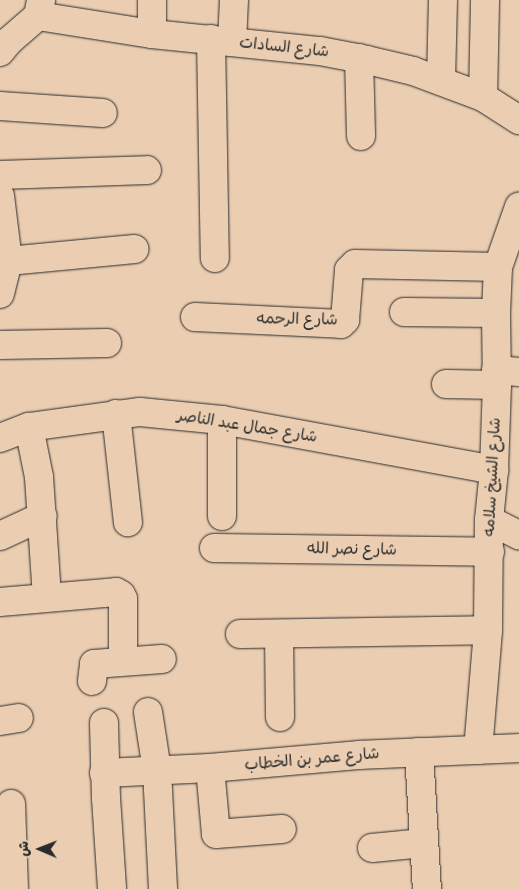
<!DOCTYPE html>
<html>
<head>
<meta charset="utf-8">
<style>
	body { margin:0 }
	#map { position:relative; width:519px; height:889px; overflow:hidden; background:#ebceb2; font-family:"Indie Flower","Playpen Sans Arabic",sans-serif }
	div>[style] { position:absolute }
	.roads { filter:drop-shadow(0 0 1px #2b2b2b) drop-shadow(0 0 1px #2b2b2b) }
	.minor>* { height:28px; margin:-14px; padding:0 14px; transform-origin:14px; border-radius:14px; background:#ebceb2 }
	span { translate:-50% -50%; white-space:nowrap; text-align:center; line-height:1.15; -webkit-text-stroke:4px #ebceb2; paint-order:stroke }
	.street-label { font-size:16px; color:#2b2b2b }
	.north { position:absolute; left:15px; top:824px; width:50px; height:50px; -webkit-text-stroke:4px #ebceb2; paint-order:stroke; rotate:271deg; font-size:14px; font-weight:700; line-height:20px; text-align:center; color:#2b2b2b }
	.north::after { content:''; display:block; margin:auto; width:18px; height:22px; background:#2b2b2b; clip-path:polygon(50% 0,100% 100%,50% 72%,0 100%) }
</style>
</head>
<body>
<div id="map">
	<div class="roads">
		<div class="minor">
			<i style="left:152px;top:0;width:34px;rotate:90deg"></i>
			<i style="left:38px;top:16px;width:115px;rotate:9deg"></i>
			<i style="left:152px;top:34px;width:169px;rotate:5.8deg"></i>
			<i style="left:320px;top:51px;width:48px;rotate:10.8deg"></i>
			<i style="left:367px;top:60px;width:47px;rotate:13.4deg"></i>
			<i style="left:413px;top:71px;width:75px;rotate:20.4deg"></i>
			<i style="left:483px;top:97px;width:43px;rotate:32.6deg"></i>
			<i style="left:211px;top:39px;width:219px;rotate:89deg"></i>
			<i style="left:232px;top:42px;width:42px;rotate:-87.3deg"></i>
			<i style="left:0;top:52px;width:14px;rotate:-51deg"></i>
			<i style="left:9px;top:41px;width:38px;rotate:-41deg"></i>
			<i style="left:38px;top:16px;width:16px;rotate:-79deg"></i>
			<i style="left:359px;top:58px;width:78px;rotate:88.5deg"></i>
			<i style="left:441px;top:81px;width:81px;rotate:-88.6deg"></i>
			<i style="left:483px;top:97px;width:97px;rotate:-88.8deg"></i>
			<i style="left:0;top:106px;width:103px;rotate:3.9deg"></i>
			<i style="left:0;top:175px;width:147px;rotate:-1.9deg"></i>
			<i style="left:0;top:196px;width:65px;rotate:83deg"></i>
			<i style="left:8px;top:261px;width:34px;rotate:104deg"></i>
			<i style="left:8px;top:261px;width:127px;rotate:-5.4deg"></i>
			<i style="left:404px;top:312px;width:92px;rotate:0.6deg"></i>
			<i style="left:195px;top:317px;width:146px;rotate:2.7deg"></i>
			<i style="left:341px;top:324px;width:6px;rotate:-45deg"></i>
			<i style="left:345px;top:320px;width:50px;rotate:-85.4deg"></i>
			<i style="left:349px;top:270px;width:8px;rotate:-45deg"></i>
			<i style="left:355px;top:264px;width:143px;rotate:1.2deg"></i>
			<i style="left:0;top:345px;width:107px;rotate:-1.1deg"></i>
			<i style="left:496px;top:370px;width:23px;rotate:5deg"></i>
			<i style="left:446px;top:384px;width:51px;rotate:1.1deg"></i>
			<i style="left:116px;top:414px;width:109px;rotate:83.7deg"></i>
			<i style="left:222px;top:420px;width:96px;rotate:90deg"></i>
			<i style="left:29px;top:427px;width:51px;rotate:78.7deg"></i>
			<i style="left:39px;top:477px;width:120px;rotate:86.2deg"></i>
			<i style="left:0;top:438px;width:31px;rotate:-21deg"></i>
			<i style="left:29px;top:427px;width:112px;rotate:-7.7deg"></i>
			<i style="left:140px;top:412px;width:82px;rotate:5.6deg"></i>
			<i style="left:222px;top:420px;width:277px;rotate:10.4deg"></i>
			<i style="left:489px;top:520px;width:34px;rotate:27deg"></i>
			<i style="left:0;top:536px;width:47px;rotate:-24.9deg"></i>
			<i style="left:214px;top:548px;width:276px;rotate:0.8deg"></i>
			<i style="left:0;top:602px;width:116px;rotate:-4.9deg"></i>
			<i style="left:116px;top:592px;width:6px;rotate:31deg"></i>
			<i style="left:121px;top:595px;width:4px;rotate:63deg"></i>
			<i style="left:123px;top:599px;width:62px;rotate:90deg"></i>
			<i style="left:240px;top:634px;width:248px;rotate:-0.9deg"></i>
			<i style="left:279px;top:634px;width:83px;rotate:89.3deg"></i>
			<i style="left:92px;top:681px;width:17px;rotate:-83deg"></i>
			<i style="left:94px;top:664px;width:68px;rotate:-4.2deg"></i>
			<i style="left:148px;top:712px;width:59px;rotate:81.2deg"></i>
			<i style="left:157px;top:770px;width:119px;rotate:87.1deg"></i>
			<i style="left:0;top:721px;width:19px;rotate:-9deg"></i>
			<i style="left:104px;top:723px;width:75px;rotate:88.5deg"></i>
			<i style="left:106px;top:798px;width:91px;rotate:86.2deg"></i>
			<i style="left:478px;top:750px;width:120px;rotate:-85.2deg"></i>
			<i style="left:488px;top:630px;width:110px;rotate:-89.5deg"></i>
			<i style="left:489px;top:520px;width:50px;rotate:-84.3deg"></i>
			<i style="left:494px;top:470px;width:85px;rotate:-88deg"></i>
			<i style="left:497px;top:385px;width:72px;rotate:-90.8deg"></i>
			<i style="left:496px;top:313px;width:46px;rotate:-87.5deg"></i>
			<i style="left:498px;top:267px;width:64px;rotate:-70.7deg"></i>
			<i style="left:419px;top:752px;width:137px;rotate:86.7deg"></i>
			<i style="left:210px;top:768px;width:66px;rotate:84.8deg"></i>
			<i style="left:216px;top:834px;width:66px;rotate:-4.3deg"></i>
			<i style="left:104px;top:773px;width:106px;rotate:-2.7deg"></i>
			<i style="left:210px;top:768px;width:151px;rotate:-5deg"></i>
			<i style="left:360px;top:755px;width:159px;rotate:-2.5deg"></i>
			<i style="left:11px;top:804px;width:85px;rotate:88deg"></i>
			<i style="left:372px;top:848px;width:52px;rotate:-5.5deg"></i>
		</div>
	</div>
	<div class="street-label">
		<span style="left:284px;top:48px;rotate:6deg">شارع السادات</span>
		<span style="left:297px;top:320px;rotate:1deg">شارع الرحمه</span>
		<span style="left:247px;top:427px;rotate:9deg">شارع جمال عبد الناصر</span>
		<span style="left:493px;top:477px;rotate:-87deg">شارع الشيخ سلامه</span>
		<span style="left:352px;top:550px;rotate:1deg">شارع نصر الله</span>
		<span style="left:312px;top:760px;rotate:-5deg">شارع عمر بن الخطاب</span>
	</div>
	<div class="north">ش</div>
</div>
</body>
</html>
